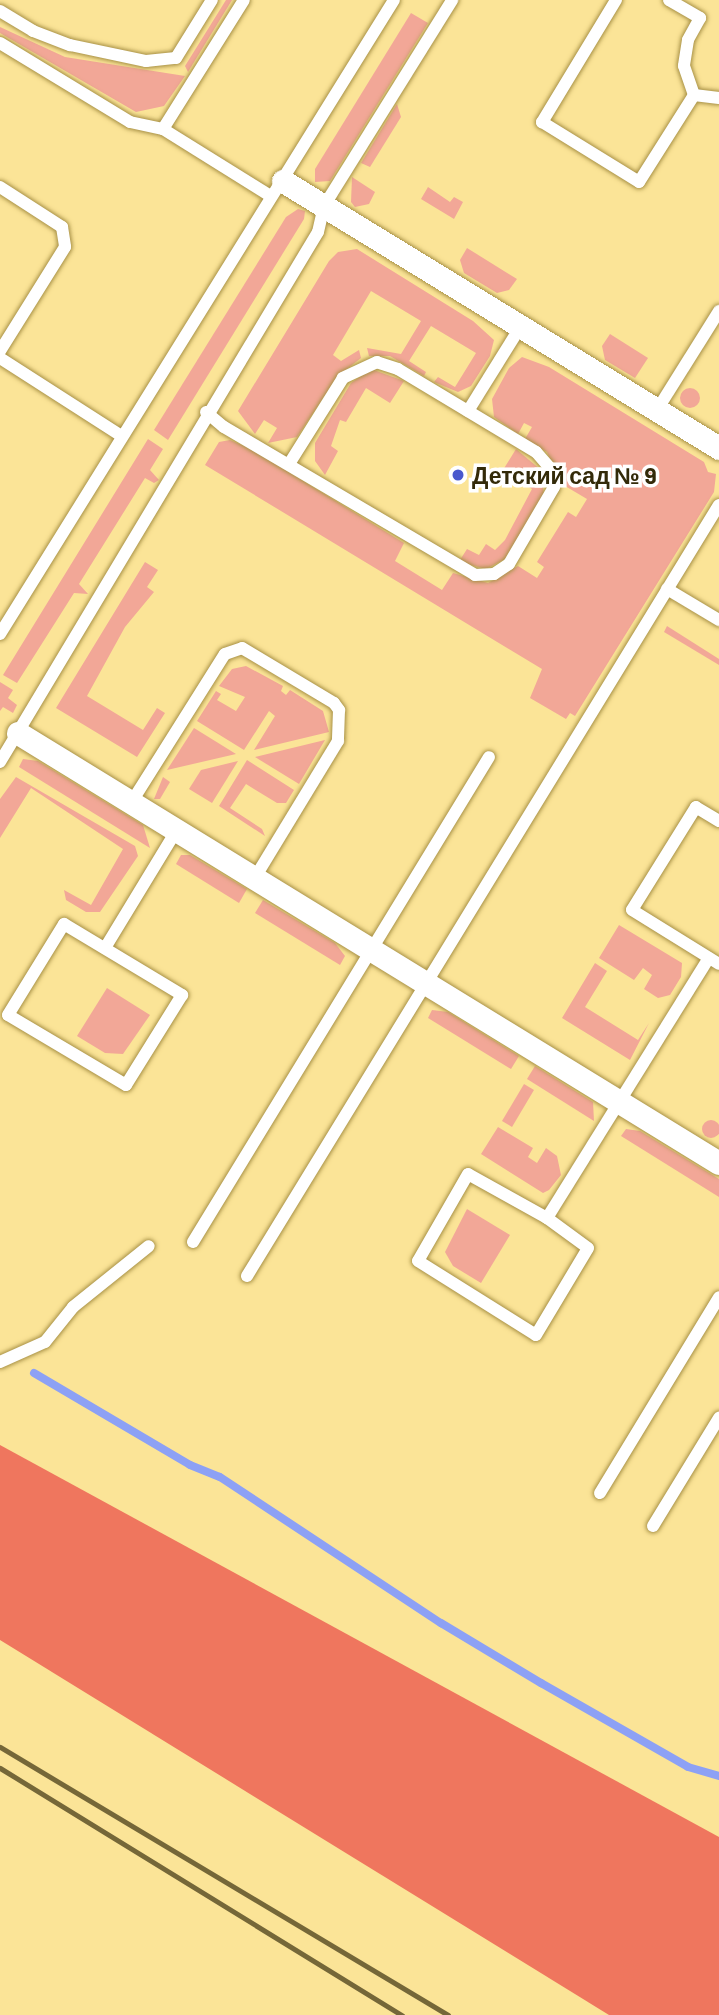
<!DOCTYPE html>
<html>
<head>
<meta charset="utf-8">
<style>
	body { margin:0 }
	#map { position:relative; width:719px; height:2015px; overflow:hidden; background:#fbe497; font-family:Barlow,sans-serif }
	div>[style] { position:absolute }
	.green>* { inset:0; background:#f2a797 }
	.round { border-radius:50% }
	.forest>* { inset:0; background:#ef765e }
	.stream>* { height:8px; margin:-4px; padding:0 4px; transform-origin:4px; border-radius:4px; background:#8da1f5 }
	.roads { filter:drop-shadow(0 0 2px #a89146) drop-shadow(0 0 2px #a89146) }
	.lane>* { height:12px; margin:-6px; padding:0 6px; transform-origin:6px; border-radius:6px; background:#fff }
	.street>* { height:23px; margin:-11.5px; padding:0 11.5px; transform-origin:11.5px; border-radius:11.5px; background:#fff }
	.rail>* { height:5px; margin:-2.5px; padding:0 2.5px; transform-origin:2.5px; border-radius:2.5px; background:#756738 }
	.dots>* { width:19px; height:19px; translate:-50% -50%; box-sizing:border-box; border:4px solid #fff; border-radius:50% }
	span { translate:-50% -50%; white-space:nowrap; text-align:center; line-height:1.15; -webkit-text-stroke:7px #fff; paint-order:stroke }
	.poi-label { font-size:23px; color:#332a09; font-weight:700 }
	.left { translate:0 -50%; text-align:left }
</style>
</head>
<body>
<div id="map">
	<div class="green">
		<i style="clip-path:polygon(226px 0,232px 0,188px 72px,185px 66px)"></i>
		<i style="clip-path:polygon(411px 13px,428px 23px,330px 181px,315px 182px,315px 169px)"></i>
		<i style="clip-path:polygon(0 27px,65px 57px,185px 76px,164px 106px,136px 112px,0 33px)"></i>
		<i style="clip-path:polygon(397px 104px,401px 117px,370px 167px,361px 163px)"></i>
		<i style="clip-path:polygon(352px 177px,375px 192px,369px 204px,355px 207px,351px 202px)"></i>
		<i style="clip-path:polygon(428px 187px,450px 202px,454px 197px,463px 202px,454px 219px,421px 199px)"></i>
		<i style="clip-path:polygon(298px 209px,305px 211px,304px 219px,168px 440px,154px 430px,286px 217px)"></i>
		<i style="clip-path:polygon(467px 248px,517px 279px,509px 290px,497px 293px,464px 273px,460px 260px)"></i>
		<i style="clip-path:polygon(357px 249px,473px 321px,494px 340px,490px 356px,471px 386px,458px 392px,434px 382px,438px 377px,455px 387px,476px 353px,431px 326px,409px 361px,426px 372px,424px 376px,390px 356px,369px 356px,367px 348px,401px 354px,421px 321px,371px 291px,333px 355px,341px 361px,359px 350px,361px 358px,338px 376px,297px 437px,268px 443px,277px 428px,264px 420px,255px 434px,238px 411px,329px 261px,338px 252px)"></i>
		<i style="clip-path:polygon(610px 334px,648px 358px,635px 378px,605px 360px,602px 346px)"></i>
		<i style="clip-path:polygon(522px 357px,549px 367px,704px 462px,708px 472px,716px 474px,714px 492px,575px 716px,570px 713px,566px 719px,530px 698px,542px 669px,205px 465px,219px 442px,230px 440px,251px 449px,404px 543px,395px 561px,442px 590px,453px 573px,488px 583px,518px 566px,537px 578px,544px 567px,537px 562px,568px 512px,576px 517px,587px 499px,560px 483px,547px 452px,525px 439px,532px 427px,524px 423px,518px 434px,494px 417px,492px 399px,509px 368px)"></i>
		<i style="clip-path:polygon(371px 369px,404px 381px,390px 403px,366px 388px,346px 422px,340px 420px,331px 446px,338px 451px,325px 475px,315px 461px,315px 443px,351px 383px)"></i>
		<i class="round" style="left:680px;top:388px;width:20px;height:20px"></i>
		<i style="clip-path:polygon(148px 439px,163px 449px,150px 470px,159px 480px,154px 483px,145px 478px,79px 584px,88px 594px,74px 593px,17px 683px,3px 675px)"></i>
		<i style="clip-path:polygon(516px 449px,541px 470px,544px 495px,505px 559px,486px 569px,467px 564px,460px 560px,467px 549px,479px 555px,486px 544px,495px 550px,505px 540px,532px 489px,503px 470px)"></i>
		<i style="clip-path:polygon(145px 562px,158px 570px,147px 587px,154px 592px,125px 627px,87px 696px,143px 730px,157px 708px,165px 713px,137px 757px,56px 708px)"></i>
		<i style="clip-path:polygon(667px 626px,719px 659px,719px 665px,664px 632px)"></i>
		<i style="clip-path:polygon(246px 666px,283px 686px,281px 691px,286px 695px,290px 690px,323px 711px,329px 732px,254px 750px,275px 716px,269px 711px,244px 750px,197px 721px,216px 691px,221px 694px,217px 700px,236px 711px,245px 697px,219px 686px,232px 669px)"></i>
		<i style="clip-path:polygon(0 682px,13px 690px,8px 698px,17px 705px,13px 713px,3px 707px,0 711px)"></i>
		<i style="clip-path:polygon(194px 728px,236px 754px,167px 770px)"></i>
		<i style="clip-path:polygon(325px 740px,299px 784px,255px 757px)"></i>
		<i style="clip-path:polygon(23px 759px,38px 761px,143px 825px,150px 848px,19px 767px)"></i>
		<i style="clip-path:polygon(247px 760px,294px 790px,286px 803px,277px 803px,246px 784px,230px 808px,262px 829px,265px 836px,219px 806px)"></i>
		<i style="clip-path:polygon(238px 761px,212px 803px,189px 789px,201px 770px)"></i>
		<i style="clip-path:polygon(16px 777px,135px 846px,138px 856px,100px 912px,86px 912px,66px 900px,64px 890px,91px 905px,123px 849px,31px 788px,0 838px,0 799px)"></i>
		<i style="clip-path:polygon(163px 777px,170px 782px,160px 799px,154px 799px)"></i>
		<i style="clip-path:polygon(181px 855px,190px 855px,247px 889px,239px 903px,176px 864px)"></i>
		<i style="clip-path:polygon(263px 900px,335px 943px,345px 956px,340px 965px,255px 913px)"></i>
		<i style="clip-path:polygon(619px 925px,682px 963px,681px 977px,670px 995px,658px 998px,644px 989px,652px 975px,643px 968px,634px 980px,599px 958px)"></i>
		<i style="clip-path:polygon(595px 963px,607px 971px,585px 1007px,638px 1040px,649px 1023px,630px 1060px,562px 1018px)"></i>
		<i style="clip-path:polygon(107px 988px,150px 1015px,123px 1054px,105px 1053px,77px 1036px)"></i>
		<i style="clip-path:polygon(432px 1010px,448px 1012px,519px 1056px,511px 1069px,428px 1018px)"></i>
		<i style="clip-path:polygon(535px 1066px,593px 1102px,594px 1121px,527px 1079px)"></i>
		<i style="clip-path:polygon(524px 1084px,534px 1090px,512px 1127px,502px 1121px)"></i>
		<i class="round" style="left:702px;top:1120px;width:18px;height:18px"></i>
		<i style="clip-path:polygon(498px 1127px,533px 1148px,528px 1157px,537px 1163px,546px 1148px,557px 1156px,561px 1175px,549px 1190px,543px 1193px,481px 1154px)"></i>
		<i style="clip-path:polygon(626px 1129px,640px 1131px,719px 1179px,719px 1197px,621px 1136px)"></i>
		<i style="clip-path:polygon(467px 1209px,510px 1235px,481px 1283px,453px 1266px,445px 1252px)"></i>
	</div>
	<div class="forest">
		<i style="clip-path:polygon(0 1445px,719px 1837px,719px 2015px,609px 2015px,0 1640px)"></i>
	</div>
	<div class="stream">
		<i style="left:34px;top:1373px;width:181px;rotate:30.5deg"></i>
		<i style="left:190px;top:1465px;width:32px;rotate:22deg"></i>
		<i style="left:220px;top:1477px;width:265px;rotate:33.5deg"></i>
		<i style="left:441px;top:1623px;width:117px;rotate:31deg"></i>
		<i style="left:541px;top:1683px;width:169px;rotate:29.7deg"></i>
		<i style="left:688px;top:1767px;width:32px;rotate:16deg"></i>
	</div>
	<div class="roads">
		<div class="lane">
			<i style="left:616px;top:0;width:143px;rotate:121.2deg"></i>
			<i style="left:542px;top:122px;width:114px;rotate:31.7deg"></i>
			<i style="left:639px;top:182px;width:103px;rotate:-57.7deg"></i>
			<i style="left:669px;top:0;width:36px;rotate:30deg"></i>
			<i style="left:700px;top:18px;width:25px;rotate:119deg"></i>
			<i style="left:688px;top:40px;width:26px;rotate:99deg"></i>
			<i style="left:684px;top:66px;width:31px;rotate:71deg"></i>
			<i style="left:0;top:11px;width:39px;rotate:31deg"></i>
			<i style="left:33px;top:31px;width:40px;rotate:21deg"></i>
			<i style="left:70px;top:45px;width:78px;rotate:11.9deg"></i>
			<i style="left:146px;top:61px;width:30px;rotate:-6deg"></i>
			<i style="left:176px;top:58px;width:68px;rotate:-58.2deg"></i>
			<i style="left:0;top:43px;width:152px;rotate:31.3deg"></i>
			<i style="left:130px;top:122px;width:34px;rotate:12deg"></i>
			<i style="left:163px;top:129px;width:125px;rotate:31.9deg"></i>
			<i style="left:694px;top:95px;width:25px;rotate:7deg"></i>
			<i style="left:163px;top:129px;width:152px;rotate:-57.9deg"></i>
			<i style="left:0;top:187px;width:74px;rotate:32.8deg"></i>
			<i style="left:62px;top:227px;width:20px;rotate:81deg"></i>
			<i style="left:65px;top:247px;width:123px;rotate:122deg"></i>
			<i style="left:0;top:358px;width:143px;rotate:32.7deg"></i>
			<i style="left:657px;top:410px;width:117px;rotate:-57.9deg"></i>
			<i style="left:468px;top:411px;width:100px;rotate:-58.1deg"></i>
			<i style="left:206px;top:412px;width:23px;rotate:40deg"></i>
			<i style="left:224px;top:427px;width:291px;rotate:30.5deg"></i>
			<i style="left:475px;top:575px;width:19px;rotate:-3deg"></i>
			<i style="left:494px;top:574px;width:18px;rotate:-34deg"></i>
			<i style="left:509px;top:564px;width:89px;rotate:-59.7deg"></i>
			<i style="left:554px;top:487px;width:19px;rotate:-102deg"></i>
			<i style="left:550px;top:468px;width:21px;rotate:-131deg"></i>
			<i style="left:536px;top:452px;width:161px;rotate:-149deg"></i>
			<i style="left:398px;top:369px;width:22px;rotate:-162deg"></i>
			<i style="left:377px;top:362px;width:38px;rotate:155deg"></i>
			<i style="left:343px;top:378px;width:102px;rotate:122.1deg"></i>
			<i style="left:667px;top:589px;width:61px;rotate:30.8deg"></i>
			<i style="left:0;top:634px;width:746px;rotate:-58.14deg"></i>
			<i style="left:0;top:762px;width:618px;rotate:-59.04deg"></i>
			<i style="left:318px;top:232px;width:27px;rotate:-77deg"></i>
			<i style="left:324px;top:206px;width:243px;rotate:-58.1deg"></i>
			<i style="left:131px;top:803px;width:176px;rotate:-57.8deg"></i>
			<i style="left:225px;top:654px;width:18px;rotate:-19deg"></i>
			<i style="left:242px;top:648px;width:107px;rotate:30.9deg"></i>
			<i style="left:334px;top:703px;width:9px;rotate:54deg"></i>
			<i style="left:339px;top:710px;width:31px;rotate:92deg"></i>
			<i style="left:338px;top:741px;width:162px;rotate:121.3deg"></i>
			<i style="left:719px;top:821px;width:27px;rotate:-149deg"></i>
			<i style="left:696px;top:807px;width:121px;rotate:121.9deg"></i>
			<i style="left:632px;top:910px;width:102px;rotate:31.8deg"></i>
			<i style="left:64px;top:924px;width:138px;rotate:31deg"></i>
			<i style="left:182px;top:995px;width:106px;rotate:121.9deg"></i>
			<i style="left:126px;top:1085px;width:137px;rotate:-149.3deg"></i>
			<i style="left:8px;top:1015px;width:107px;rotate:-58.4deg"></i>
			<i style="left:105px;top:948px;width:137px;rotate:-58.7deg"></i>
			<i style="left:547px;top:1218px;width:90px;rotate:-150.9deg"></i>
			<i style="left:468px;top:1174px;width:100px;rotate:119.9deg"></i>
			<i style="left:418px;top:1261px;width:139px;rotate:32.1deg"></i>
			<i style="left:536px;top:1335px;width:101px;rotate:-59.1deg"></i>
			<i style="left:588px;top:1248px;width:51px;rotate:-143.8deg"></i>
			<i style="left:547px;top:1218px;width:306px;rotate:-58.1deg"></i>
			<i style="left:193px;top:1242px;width:568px;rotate:-58.6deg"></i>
			<i style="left:247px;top:1276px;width:904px;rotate:-58.53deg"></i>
			<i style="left:0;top:1362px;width:49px;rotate:-24deg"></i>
			<i style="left:45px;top:1342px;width:45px;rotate:-51.3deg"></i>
			<i style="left:73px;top:1307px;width:97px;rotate:-38.8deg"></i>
			<i style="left:600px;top:1493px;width:229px;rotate:-58.7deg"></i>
			<i style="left:653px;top:1526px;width:127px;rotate:-58.6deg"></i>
		</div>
		<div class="street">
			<i style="left:283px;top:181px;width:511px;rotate:31.48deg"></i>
			<i style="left:18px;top:733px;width:822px;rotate:31.53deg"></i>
		</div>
	</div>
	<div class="rail">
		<i style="left:0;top:1747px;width:522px;rotate:30.89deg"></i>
		<i style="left:0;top:1768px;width:472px;rotate:31.6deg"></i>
	</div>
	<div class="dots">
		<i style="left:458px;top:475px;background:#4958cd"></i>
	</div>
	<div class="poi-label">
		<span class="left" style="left:472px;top:475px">Детский сад № 9</span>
	</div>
</div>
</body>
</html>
